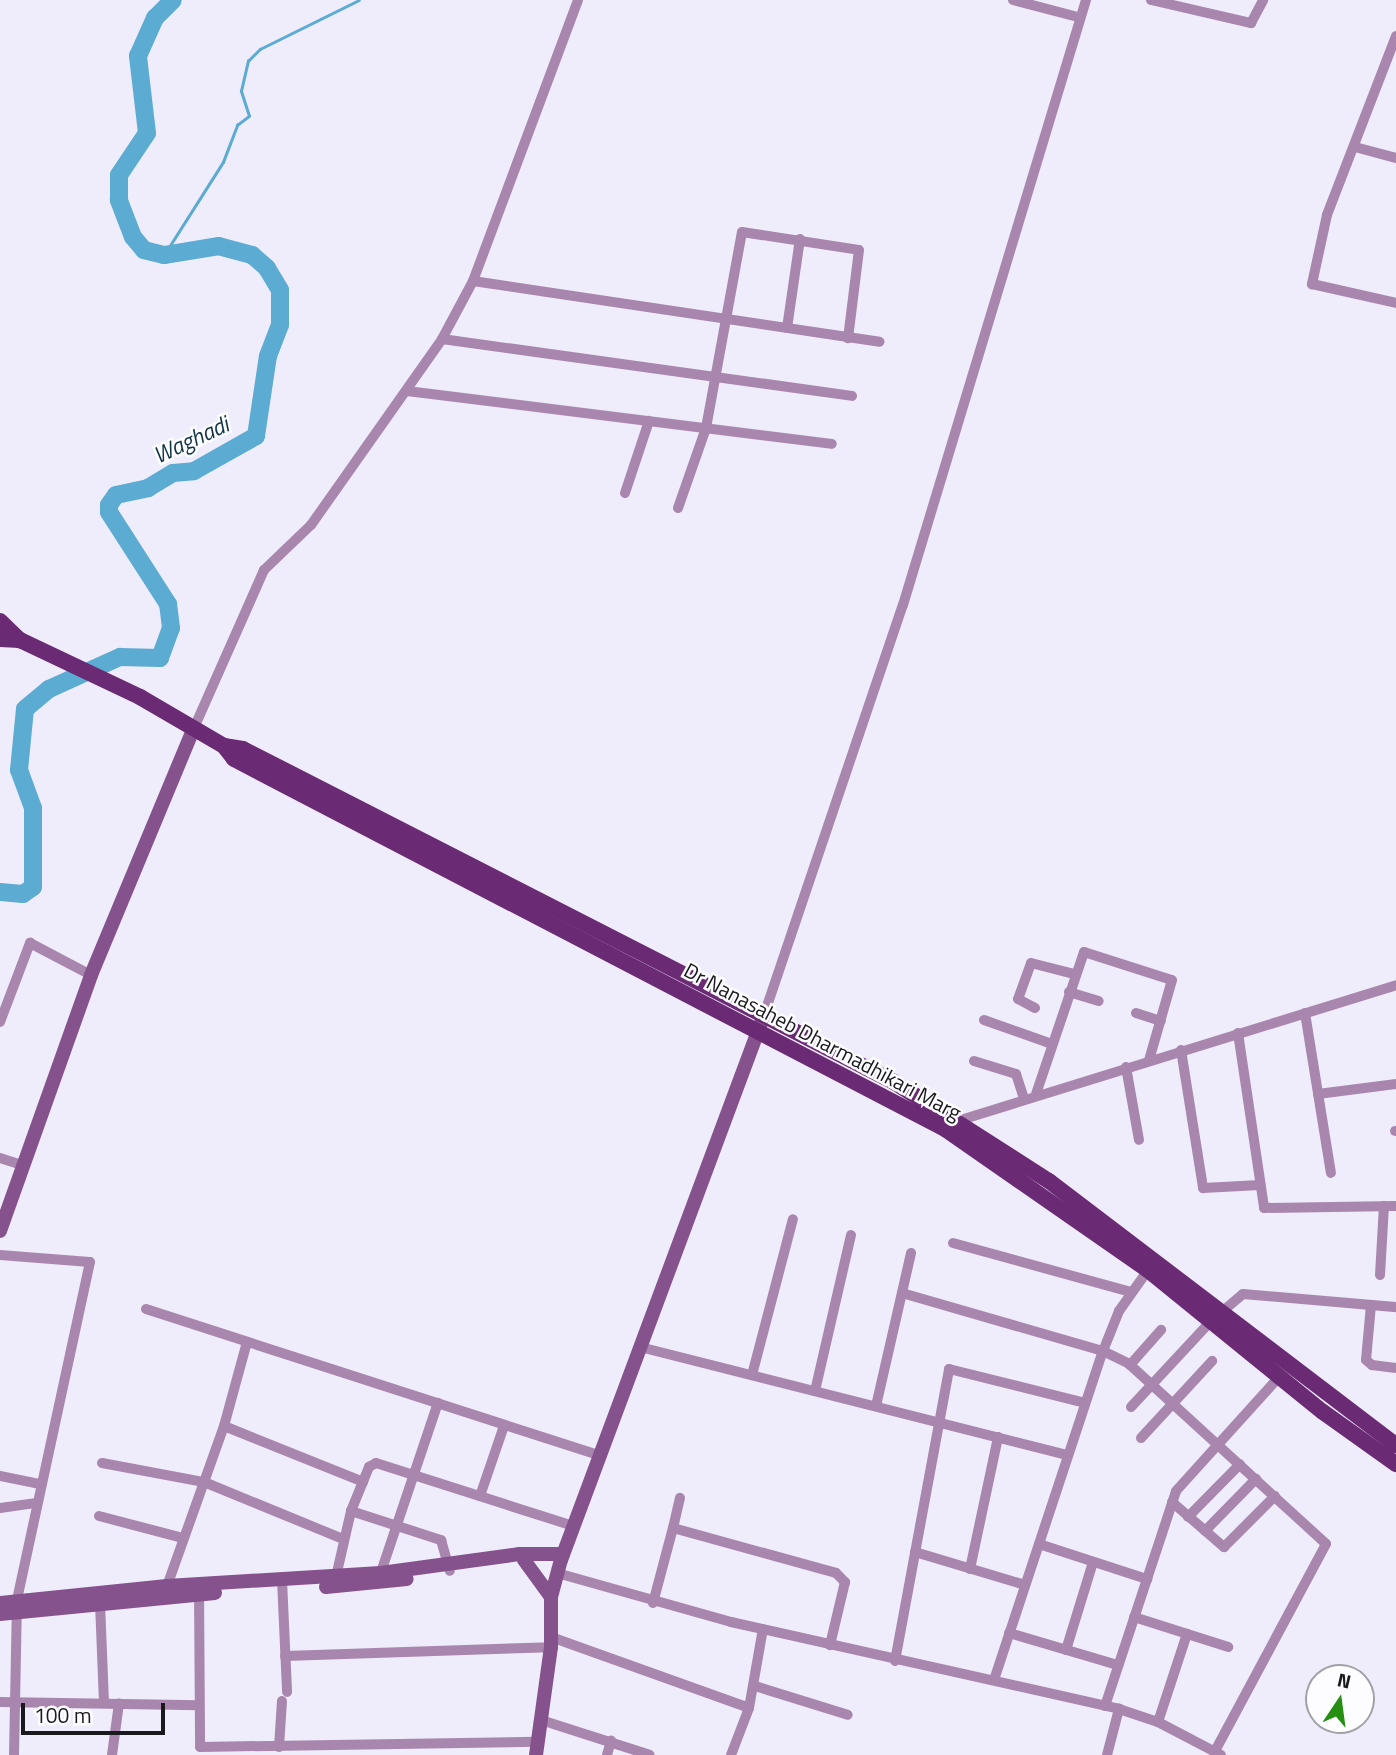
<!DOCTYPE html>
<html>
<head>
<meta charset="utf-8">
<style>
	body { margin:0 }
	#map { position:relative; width:1396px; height:1755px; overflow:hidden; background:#efedfb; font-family:"Titillium Web",sans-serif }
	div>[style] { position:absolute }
	.stream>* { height:2.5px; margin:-1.25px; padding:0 1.25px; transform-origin:1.25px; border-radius:1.25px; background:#5cabd2 }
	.river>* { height:18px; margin:-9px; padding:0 9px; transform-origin:9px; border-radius:9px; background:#5cabd2 }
	.street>* { height:10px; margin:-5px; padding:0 5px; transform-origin:5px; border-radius:5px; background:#a986ae }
	.secondary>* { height:14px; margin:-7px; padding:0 7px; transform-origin:7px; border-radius:7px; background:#85528d }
	.primary>* { height:16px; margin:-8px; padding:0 8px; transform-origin:8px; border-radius:8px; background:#6b2b74 }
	span { translate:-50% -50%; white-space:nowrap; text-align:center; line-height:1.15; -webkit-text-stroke:5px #fdfcff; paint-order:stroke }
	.street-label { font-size:21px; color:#1a191e }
	.water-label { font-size:23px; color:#103445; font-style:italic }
	.north { position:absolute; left:1305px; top:1664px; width:70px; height:70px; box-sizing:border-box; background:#fdfcff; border:2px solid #a2a1a5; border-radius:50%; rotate:13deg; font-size:19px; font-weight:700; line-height:28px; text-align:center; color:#1a191e }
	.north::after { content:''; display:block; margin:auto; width:24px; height:32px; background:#248f13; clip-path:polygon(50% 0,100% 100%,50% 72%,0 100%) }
	.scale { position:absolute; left:21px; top:1703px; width:144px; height:32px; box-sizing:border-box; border:4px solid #1a191e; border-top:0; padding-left:9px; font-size:21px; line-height:24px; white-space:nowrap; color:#1a191e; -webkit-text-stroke:5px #fdfcff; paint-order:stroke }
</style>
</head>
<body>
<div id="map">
	<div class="stream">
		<i style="left:164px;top:255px;width:110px;rotate:-57.6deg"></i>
		<i style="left:223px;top:162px;width:40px;rotate:-69deg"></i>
		<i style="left:237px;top:125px;width:15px;rotate:-37deg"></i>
		<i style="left:249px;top:116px;width:26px;rotate:-108deg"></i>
		<i style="left:241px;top:91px;width:31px;rotate:-77deg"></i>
		<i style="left:248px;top:61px;width:17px;rotate:-45deg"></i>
		<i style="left:260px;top:49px;width:110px;rotate:-26.3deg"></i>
	</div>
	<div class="river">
		<i style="left:0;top:892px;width:23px;rotate:5deg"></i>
		<i style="left:23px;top:894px;width:12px;rotate:-35deg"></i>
		<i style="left:33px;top:887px;width:79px;rotate:-90deg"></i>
		<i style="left:33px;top:808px;width:40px;rotate:-110.2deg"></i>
		<i style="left:19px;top:770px;width:61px;rotate:-84.4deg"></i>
		<i style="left:25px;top:709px;width:31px;rotate:-40deg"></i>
		<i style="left:49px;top:689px;width:78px;rotate:-24.3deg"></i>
		<i style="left:120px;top:657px;width:40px;rotate:1.4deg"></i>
		<i style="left:160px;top:658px;width:32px;rotate:-70deg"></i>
		<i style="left:171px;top:628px;width:24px;rotate:-97deg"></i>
		<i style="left:168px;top:604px;width:109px;rotate:-122.7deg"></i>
		<i style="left:109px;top:512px;width:7px;rotate:-90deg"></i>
		<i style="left:109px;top:505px;width:12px;rotate:-55deg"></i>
		<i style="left:116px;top:495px;width:33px;rotate:-12deg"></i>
		<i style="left:148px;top:488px;width:29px;rotate:-31deg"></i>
		<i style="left:173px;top:473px;width:21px;rotate:-5deg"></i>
		<i style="left:194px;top:471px;width:71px;rotate:-29.4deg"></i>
		<i style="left:256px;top:436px;width:81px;rotate:-81.5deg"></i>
		<i style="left:268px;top:356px;width:33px;rotate:-69deg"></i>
		<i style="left:280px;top:325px;width:35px;rotate:-90deg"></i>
		<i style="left:280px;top:290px;width:26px;rotate:-121deg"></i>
		<i style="left:267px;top:268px;width:20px;rotate:-139deg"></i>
		<i style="left:252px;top:255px;width:34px;rotate:-165deg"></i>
		<i style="left:219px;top:246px;width:56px;rotate:170.7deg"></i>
		<i style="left:164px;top:255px;width:21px;rotate:-166deg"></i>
		<i style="left:144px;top:250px;width:17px;rotate:-130deg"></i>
		<i style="left:133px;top:237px;width:40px;rotate:-111deg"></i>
		<i style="left:119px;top:200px;width:25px;rotate:-90deg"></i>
		<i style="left:119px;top:175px;width:50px;rotate:-56.3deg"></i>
		<i style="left:147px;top:133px;width:78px;rotate:-96.7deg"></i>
		<i style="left:138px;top:56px;width:42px;rotate:-65.9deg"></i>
		<i style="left:155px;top:18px;width:25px;rotate:-45deg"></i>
	</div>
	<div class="street">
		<i style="left:1013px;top:0;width:67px;rotate:14.7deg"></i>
		<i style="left:1151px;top:0;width:103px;rotate:13deg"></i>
		<i style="left:1251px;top:23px;width:26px;rotate:-62deg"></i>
		<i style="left:1396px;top:36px;width:192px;rotate:111.1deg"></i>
		<i style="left:1327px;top:215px;width:71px;rotate:102.3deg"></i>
		<i style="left:1312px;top:284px;width:86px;rotate:12.7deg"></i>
		<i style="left:1355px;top:147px;width:42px;rotate:15deg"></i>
		<i style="left:473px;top:281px;width:411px;rotate:8.5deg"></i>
		<i style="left:787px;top:328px;width:90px;rotate:-81.7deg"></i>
		<i style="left:442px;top:339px;width:414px;rotate:7.9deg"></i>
		<i style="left:407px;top:391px;width:428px;rotate:7.1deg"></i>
		<i style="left:625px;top:493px;width:76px;rotate:-71.6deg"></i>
		<i style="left:678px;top:508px;width:85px;rotate:-70.7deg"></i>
		<i style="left:706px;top:428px;width:199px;rotate:-79.6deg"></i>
		<i style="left:742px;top:232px;width:118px;rotate:8.7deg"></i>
		<i style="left:859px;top:250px;width:89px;rotate:97.1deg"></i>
		<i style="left:194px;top:728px;width:173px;rotate:-66.1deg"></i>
		<i style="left:264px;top:570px;width:65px;rotate:-43.8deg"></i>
		<i style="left:311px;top:525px;width:228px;rotate:-54.8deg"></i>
		<i style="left:442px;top:339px;width:66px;rotate:-61.9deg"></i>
		<i style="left:473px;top:281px;width:300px;rotate:-69.5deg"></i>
		<i style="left:1069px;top:992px;width:31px;rotate:17deg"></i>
		<i style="left:1035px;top:1008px;width:19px;rotate:-152deg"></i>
		<i style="left:1018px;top:999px;width:38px;rotate:-70deg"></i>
		<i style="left:1031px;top:963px;width:44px;rotate:14.3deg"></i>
		<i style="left:1136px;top:1013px;width:26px;rotate:18deg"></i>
		<i style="left:1305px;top:1013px;width:162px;rotate:80.8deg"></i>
		<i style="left:764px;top:1015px;width:433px;rotate:-71.3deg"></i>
		<i style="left:903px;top:605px;width:632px;rotate:-73.17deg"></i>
		<i style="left:984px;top:1020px;width:72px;rotate:19.4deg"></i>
		<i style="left:0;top:1022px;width:85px;rotate:-69.2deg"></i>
		<i style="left:30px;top:943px;width:69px;rotate:27.7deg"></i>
		<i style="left:1238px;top:1033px;width:177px;rotate:81.5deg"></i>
		<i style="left:1264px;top:1208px;width:132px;rotate:-0.9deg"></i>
		<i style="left:1181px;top:1050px;width:140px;rotate:80.9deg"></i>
		<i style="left:1203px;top:1188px;width:57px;rotate:-3deg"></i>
		<i style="left:974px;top:1061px;width:44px;rotate:17.2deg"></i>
		<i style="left:1016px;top:1074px;width:25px;rotate:72deg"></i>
		<i style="left:1126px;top:1067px;width:74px;rotate:79.9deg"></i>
		<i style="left:1036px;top:1094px;width:150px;rotate:-71.3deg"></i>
		<i style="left:1084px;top:952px;width:92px;rotate:17.7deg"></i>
		<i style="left:1172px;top:980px;width:83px;rotate:106deg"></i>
		<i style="left:1318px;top:1094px;width:79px;rotate:-7.3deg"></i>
		<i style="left:951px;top:1123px;width:466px;rotate:-17.2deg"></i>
		<i style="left:1395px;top:1131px;width:1px"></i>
		<i style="left:0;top:1158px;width:23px;rotate:18deg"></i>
		<i style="left:953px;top:1243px;width:185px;rotate:15.4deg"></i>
		<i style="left:0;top:1255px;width:90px;rotate:4.4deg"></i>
		<i style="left:90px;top:1262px;width:346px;rotate:102.2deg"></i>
		<i style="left:17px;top:1600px;width:155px;rotate:91.1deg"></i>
		<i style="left:1380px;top:1275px;width:69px;rotate:-86.7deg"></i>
		<i style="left:902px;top:1293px;width:209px;rotate:16.1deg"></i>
		<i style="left:1103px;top:1351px;width:28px;rotate:26deg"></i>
		<i style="left:1128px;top:1363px;width:268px;rotate:42.4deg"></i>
		<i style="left:1326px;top:1544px;width:235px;rotate:118.2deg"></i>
		<i style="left:1371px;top:1305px;width:55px;rotate:95.2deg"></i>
		<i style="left:1366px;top:1360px;width:8px;rotate:40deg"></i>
		<i style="left:1372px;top:1365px;width:24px;rotate:7deg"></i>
		<i style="left:146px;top:1309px;width:477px;rotate:17.9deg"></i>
		<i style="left:640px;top:1347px;width:441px;rotate:14.2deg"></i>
		<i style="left:1130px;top:1365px;width:47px;rotate:-48.5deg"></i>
		<i style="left:752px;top:1375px;width:161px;rotate:-75.3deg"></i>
		<i style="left:815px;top:1391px;width:160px;rotate:-77deg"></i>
		<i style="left:876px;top:1406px;width:157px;rotate:-77.1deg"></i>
		<i style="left:1131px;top:1407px;width:117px;rotate:-47.1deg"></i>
		<i style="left:1211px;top:1321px;width:42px;rotate:-40.2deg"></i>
		<i style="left:1243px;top:1294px;width:154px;rotate:4.9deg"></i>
		<i style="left:224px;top:1426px;width:150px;rotate:21.9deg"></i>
		<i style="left:1141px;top:1438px;width:105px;rotate:-47.3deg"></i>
		<i style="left:102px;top:1463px;width:104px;rotate:10.6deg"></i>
		<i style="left:204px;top:1482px;width:150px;rotate:22.3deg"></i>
		<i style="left:0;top:1476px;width:41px;rotate:11.3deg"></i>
		<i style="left:480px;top:1496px;width:74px;rotate:-71.1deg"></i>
		<i style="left:1172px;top:1502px;width:69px;rotate:40.9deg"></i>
		<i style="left:1224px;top:1547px;width:72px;rotate:-45deg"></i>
		<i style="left:0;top:1508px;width:35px;rotate:-8deg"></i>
		<i style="left:351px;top:1511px;width:95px;rotate:17.9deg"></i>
		<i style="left:441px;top:1540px;width:32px;rotate:74deg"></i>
		<i style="left:99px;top:1516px;width:87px;rotate:14.7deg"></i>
		<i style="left:1188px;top:1517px;width:74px;rotate:-45.5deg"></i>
		<i style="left:673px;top:1528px;width:31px;rotate:-77deg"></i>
		<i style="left:1205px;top:1531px;width:73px;rotate:-45.6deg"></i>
		<i style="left:1039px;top:1544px;width:114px;rotate:18deg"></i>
		<i style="left:915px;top:1552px;width:115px;rotate:16.7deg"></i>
		<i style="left:970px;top:1569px;width:135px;rotate:-78deg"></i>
		<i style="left:557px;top:1573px;width:181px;rotate:15.7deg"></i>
		<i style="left:731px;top:1622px;width:398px;rotate:12.6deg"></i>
		<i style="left:1119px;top:1709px;width:41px;rotate:18.4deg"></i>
		<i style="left:1158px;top:1722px;width:71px;rotate:27.6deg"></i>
		<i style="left:379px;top:1578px;width:185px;rotate:-71.4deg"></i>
		<i style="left:282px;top:1580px;width:112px;rotate:87.4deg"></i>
		<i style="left:335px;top:1581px;width:72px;rotate:-77.1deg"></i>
		<i style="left:351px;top:1511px;width:48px;rotate:-67.8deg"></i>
		<i style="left:369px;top:1467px;width:8px;rotate:-30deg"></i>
		<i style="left:376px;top:1463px;width:207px;rotate:17.7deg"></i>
		<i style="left:167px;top:1586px;width:170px;rotate:-70.4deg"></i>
		<i style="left:224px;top:1426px;width:87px;rotate:-74.7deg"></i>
		<i style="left:199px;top:1589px;width:158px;rotate:89.6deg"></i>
		<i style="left:200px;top:1747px;width:336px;rotate:-0.9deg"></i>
		<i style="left:100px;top:1603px;width:99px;rotate:87.7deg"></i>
		<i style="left:653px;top:1603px;width:78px;rotate:-75.1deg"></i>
		<i style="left:673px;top:1528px;width:169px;rotate:15.4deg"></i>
		<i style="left:836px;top:1573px;width:13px;rotate:45deg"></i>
		<i style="left:845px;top:1582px;width:65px;rotate:103.4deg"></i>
		<i style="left:1134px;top:1617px;width:99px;rotate:17.7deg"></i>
		<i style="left:1009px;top:1633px;width:114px;rotate:16.4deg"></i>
		<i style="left:551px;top:1637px;width:210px;rotate:19.7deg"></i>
		<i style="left:749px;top:1708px;width:80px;rotate:-80deg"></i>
		<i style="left:1066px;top:1650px;width:92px;rotate:-72.9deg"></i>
		<i style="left:285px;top:1656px;width:266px;rotate:-1.9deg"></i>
		<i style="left:895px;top:1661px;width:297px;rotate:-79.5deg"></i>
		<i style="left:949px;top:1369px;width:140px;rotate:14deg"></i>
		<i style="left:994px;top:1680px;width:347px;rotate:-71.7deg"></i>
		<i style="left:1103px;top:1351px;width:43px;rotate:-68.2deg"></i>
		<i style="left:1119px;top:1311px;width:50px;rotate:-54.7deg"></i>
		<i style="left:755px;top:1686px;width:97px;rotate:17.3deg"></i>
		<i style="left:0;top:1702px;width:199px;rotate:0.9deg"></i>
		<i style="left:1105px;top:1706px;width:226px;rotate:-71.7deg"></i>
		<i style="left:1176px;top:1491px;width:154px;rotate:-47.9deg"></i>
		<i style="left:541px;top:1720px;width:114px;rotate:17.8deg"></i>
		<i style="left:1158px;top:1722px;width:93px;rotate:-71.8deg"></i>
		<i style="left:279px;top:1747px;width:46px;rotate:-86.3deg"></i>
		<i style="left:112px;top:1755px;width:52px;rotate:-82.3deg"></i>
		<i style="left:607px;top:1755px;width:15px;rotate:-74deg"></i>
		<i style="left:731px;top:1755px;width:50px;rotate:-69deg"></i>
		<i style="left:1107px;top:1755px;width:48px;rotate:-75.4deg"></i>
	</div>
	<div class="secondary">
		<i style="left:0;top:1231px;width:272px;rotate:-70.4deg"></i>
		<i style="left:91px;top:975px;width:268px;rotate:-67.4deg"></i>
		<i style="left:524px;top:1560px;width:46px;rotate:53.9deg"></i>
		<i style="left:326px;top:1587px;width:81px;rotate:-5.6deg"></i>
		<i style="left:0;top:1603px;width:168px;rotate:-5.8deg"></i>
		<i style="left:167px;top:1586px;width:214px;rotate:-3.5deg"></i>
		<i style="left:381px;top:1573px;width:139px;rotate:-7.8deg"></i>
		<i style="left:519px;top:1554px;width:44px"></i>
		<i style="left:0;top:1614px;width:216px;rotate:-5.6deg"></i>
		<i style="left:536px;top:1755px;width:109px;rotate:-82.1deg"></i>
		<i style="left:551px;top:1647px;width:50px;rotate:-90deg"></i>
		<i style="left:551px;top:1597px;width:38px;rotate:-75deg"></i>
		<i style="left:561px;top:1560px;width:582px;rotate:-69.57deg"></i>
	</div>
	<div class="primary">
		<i style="left:0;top:621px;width:28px;rotate:44deg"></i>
		<i style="left:0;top:639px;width:20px;rotate:3deg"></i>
		<i style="left:20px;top:640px;width:133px;rotate:25.4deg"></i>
		<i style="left:140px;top:697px;width:97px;rotate:30.3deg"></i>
		<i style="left:224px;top:746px;width:16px;rotate:52deg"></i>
		<i style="left:234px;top:759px;width:802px;rotate:27.49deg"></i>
		<i style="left:945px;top:1129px;width:247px;rotate:34.8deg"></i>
		<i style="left:1148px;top:1270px;width:225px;rotate:39.1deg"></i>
		<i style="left:1323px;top:1412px;width:90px;rotate:35.5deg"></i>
		<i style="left:224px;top:746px;width:19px;rotate:9deg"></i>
		<i style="left:243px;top:749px;width:731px;rotate:27.09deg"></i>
		<i style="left:894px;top:1082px;width:184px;rotate:32.6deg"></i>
		<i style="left:1049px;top:1181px;width:436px;rotate:37.3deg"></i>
	</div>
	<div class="street-label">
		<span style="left:823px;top:1041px;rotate:28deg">Dr Nanasaheb Dharmadhikari Marg</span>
	</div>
	<div class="water-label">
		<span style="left:191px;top:440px;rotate:-25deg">Waghadi</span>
	</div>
	<div class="north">N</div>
	<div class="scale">100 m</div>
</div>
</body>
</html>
